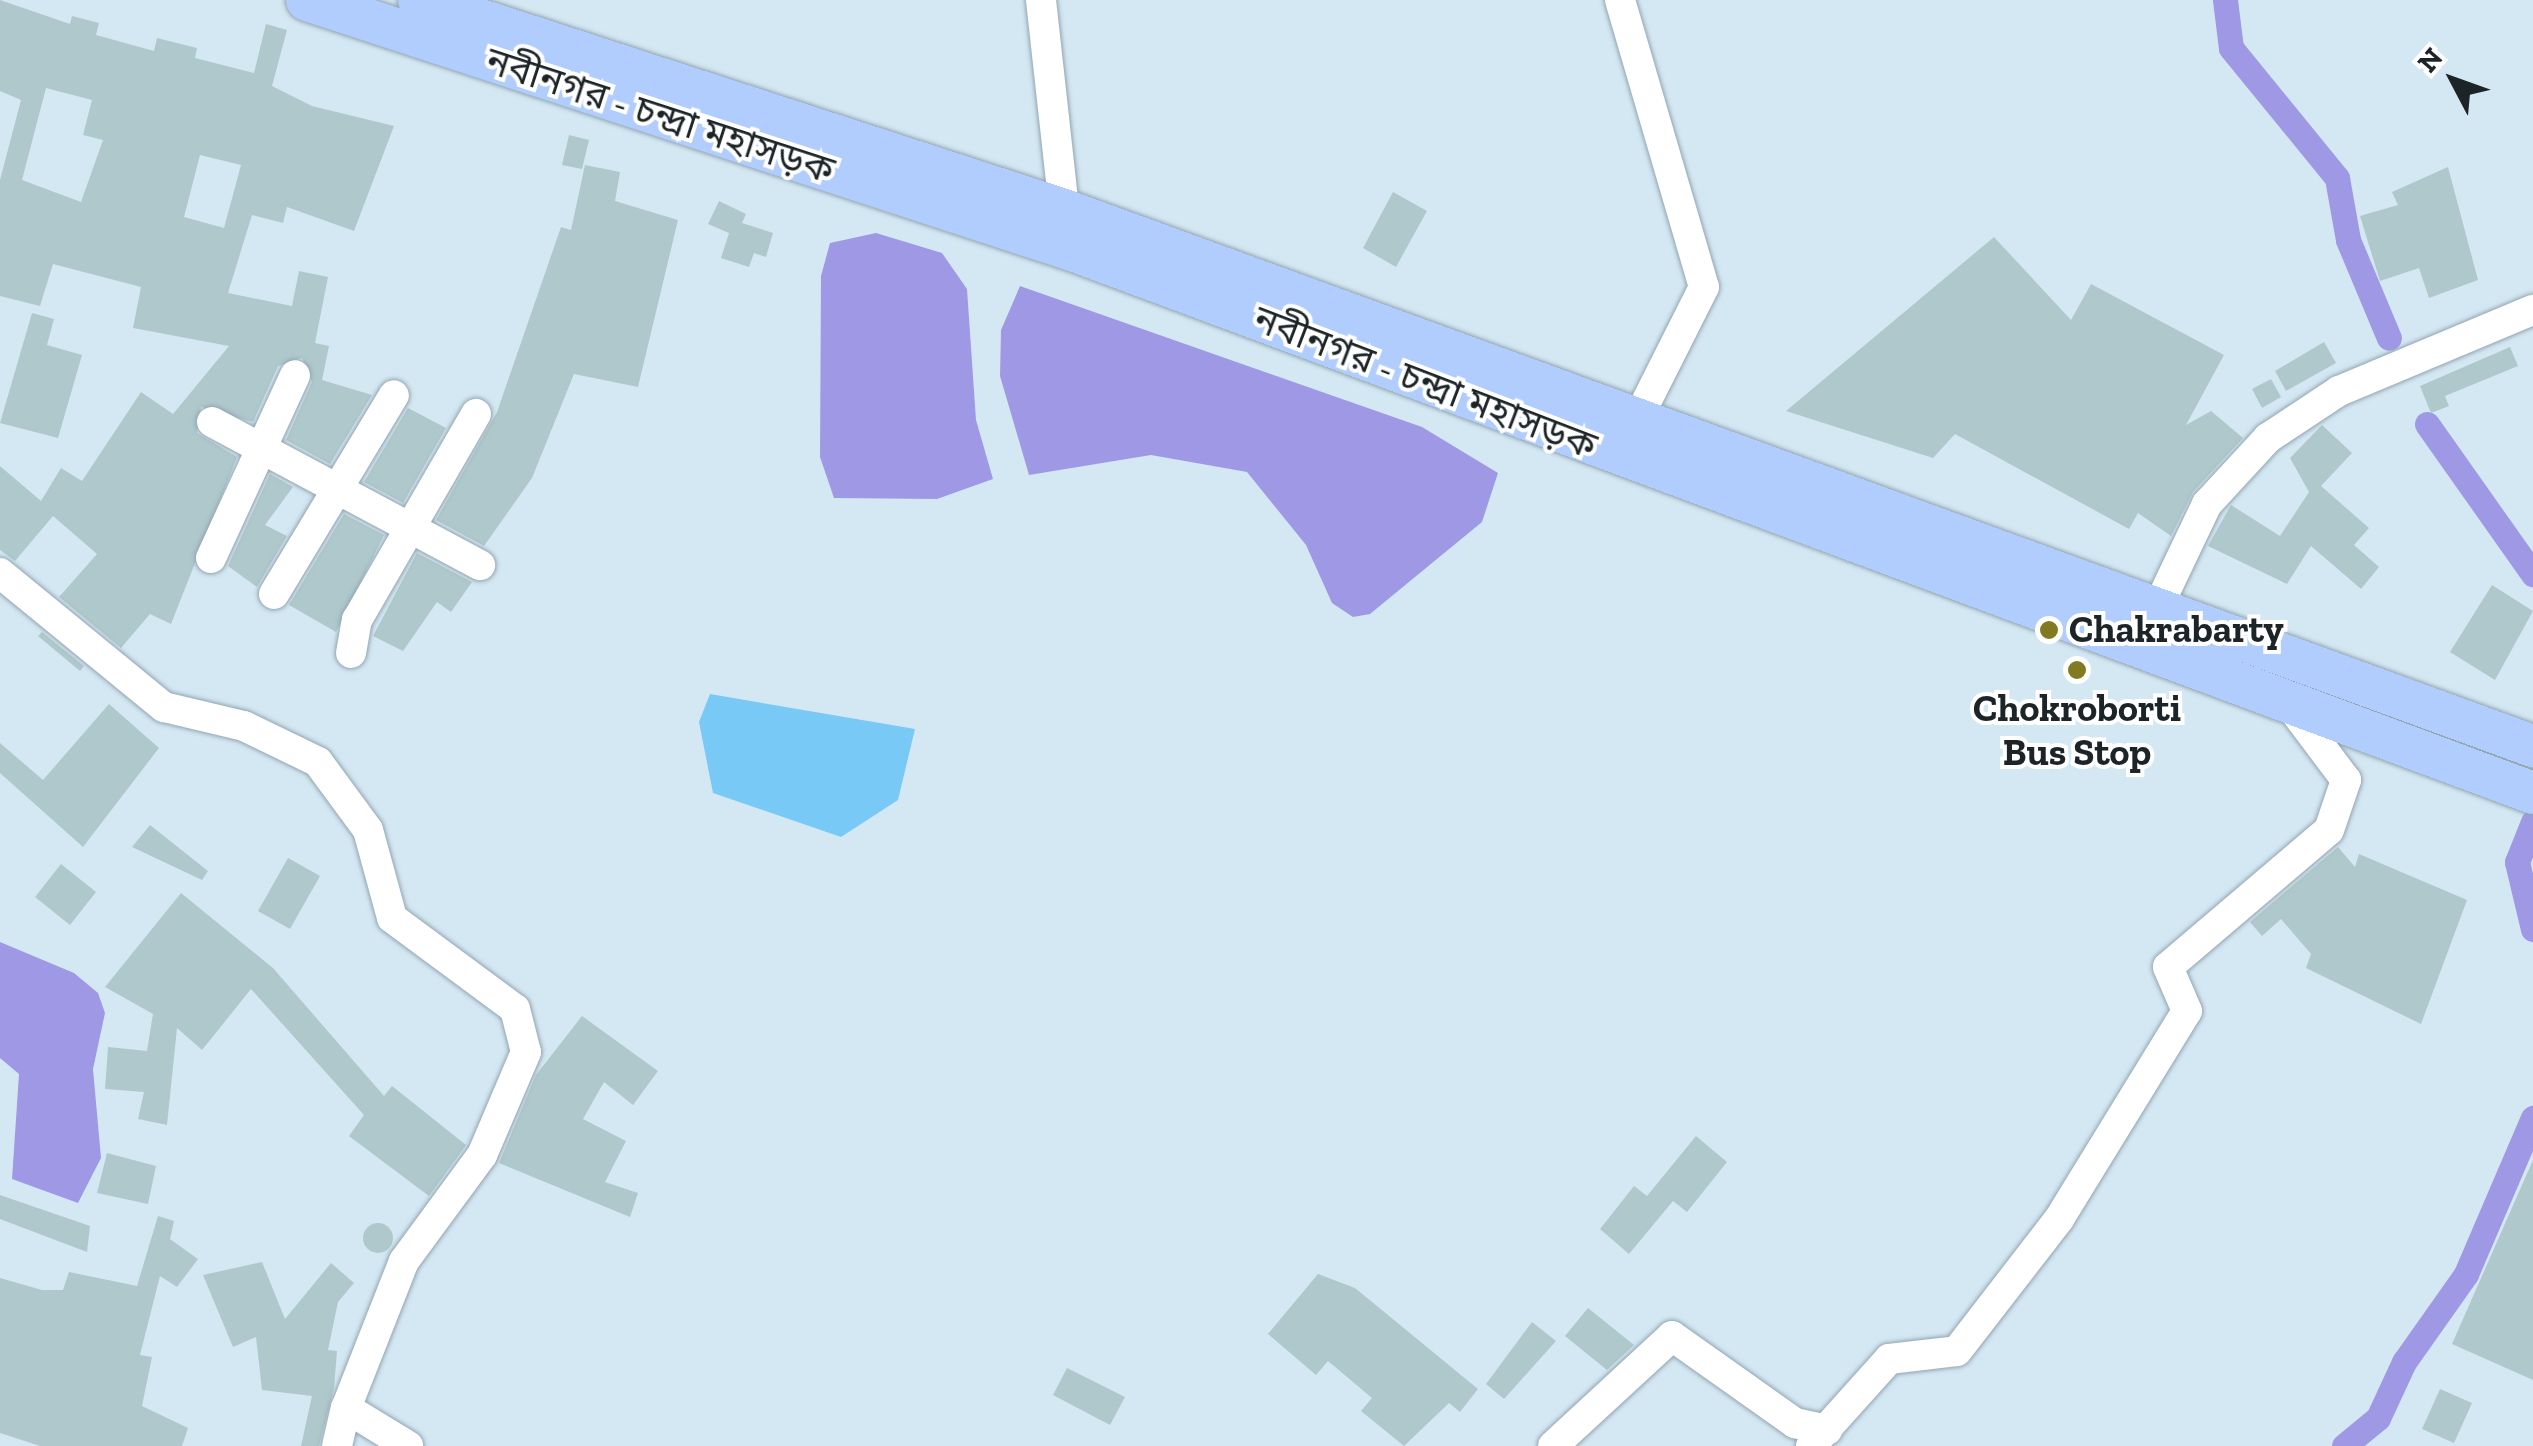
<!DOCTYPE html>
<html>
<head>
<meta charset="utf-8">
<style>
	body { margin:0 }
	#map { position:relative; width:2533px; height:1446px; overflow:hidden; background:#d4e8f4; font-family:"Zilla Slab","Noto Sans Bengali",serif }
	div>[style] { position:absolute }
	.green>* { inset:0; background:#78c9f6 }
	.water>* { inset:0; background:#9f99e5 }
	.canal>* { height:25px; margin:-12.5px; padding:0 12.5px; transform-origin:12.5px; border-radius:12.5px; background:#9f99e5 }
	.building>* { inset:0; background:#afc8cc }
	.round { border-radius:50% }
	.roads { filter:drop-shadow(0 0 2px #92a5b0) drop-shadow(0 0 2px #92a5b0) }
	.minor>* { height:30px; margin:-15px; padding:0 15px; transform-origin:15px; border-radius:15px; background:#fff }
	.highway>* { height:42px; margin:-21px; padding:0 21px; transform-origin:21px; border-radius:21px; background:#b1cdfd }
	.dots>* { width:28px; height:28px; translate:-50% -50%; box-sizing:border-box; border:5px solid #fff; border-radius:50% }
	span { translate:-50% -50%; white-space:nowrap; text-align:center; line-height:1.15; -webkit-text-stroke:8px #fff; paint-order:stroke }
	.street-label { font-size:38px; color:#1c2428 }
	.poi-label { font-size:38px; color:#1c2428; font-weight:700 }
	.left { translate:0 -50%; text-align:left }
	.north { position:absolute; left:2403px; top:30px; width:100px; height:100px; -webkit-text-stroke:8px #fff; paint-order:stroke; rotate:311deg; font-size:28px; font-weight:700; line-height:40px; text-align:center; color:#1c2428 }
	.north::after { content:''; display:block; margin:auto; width:35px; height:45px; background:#1c2428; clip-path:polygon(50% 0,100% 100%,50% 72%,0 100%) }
</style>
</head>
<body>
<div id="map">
	<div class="green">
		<i style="clip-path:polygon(710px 694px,915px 729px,898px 800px,841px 837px,713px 793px,699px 722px)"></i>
	</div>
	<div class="water">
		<i style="clip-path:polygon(876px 233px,942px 253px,967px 289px,976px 420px,993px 479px,937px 499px,834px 498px,820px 457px,821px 276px,830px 243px)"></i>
		<i style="clip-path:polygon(1020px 286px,1422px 427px,1498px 473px,1482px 522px,1370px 614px,1353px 617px,1332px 603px,1306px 545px,1247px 472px,1151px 455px,1029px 475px,1000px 376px,1001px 330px)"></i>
		<i style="clip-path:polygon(0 942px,74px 973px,98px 993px,105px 1013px,93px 1069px,101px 1158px,78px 1203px,12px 1179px,19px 1074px,0 1058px)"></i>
	</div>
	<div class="canal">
		<i style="left:2225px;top:0;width:48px;rotate:82.9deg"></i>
		<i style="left:2231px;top:48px;width:168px;rotate:50.8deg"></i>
		<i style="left:2337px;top:178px;width:63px;rotate:79.9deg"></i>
		<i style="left:2348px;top:240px;width:106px;rotate:67.3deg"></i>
		<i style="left:2427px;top:424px;width:184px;rotate:54.8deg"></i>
		<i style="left:2533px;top:822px;width:43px;rotate:111.8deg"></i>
		<i style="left:2517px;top:862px;width:69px;rotate:76.6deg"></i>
		<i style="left:2344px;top:1446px;width:44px;rotate:-39.5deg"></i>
		<i style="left:2378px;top:1418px;width:62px;rotate:-65.1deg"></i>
		<i style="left:2404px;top:1362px;width:108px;rotate:-54.8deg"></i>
		<i style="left:2466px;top:1274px;width:170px;rotate:-66.8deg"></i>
	</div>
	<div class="building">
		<i style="clip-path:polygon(evenodd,0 0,70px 24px,72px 16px,99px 23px,96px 35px,154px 51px,157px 38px,197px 48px,195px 58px,254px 73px,266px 24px,287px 30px,272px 86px,312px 106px,394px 126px,354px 231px,287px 207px,283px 223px,252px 215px,228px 293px,292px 306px,299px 271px,328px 277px,315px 343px,329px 346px,322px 380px,372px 395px,330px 464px,286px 440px,312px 382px,302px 358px,278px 366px,253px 422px,201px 407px,197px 433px,237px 457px,171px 624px,150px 614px,121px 648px,59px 597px,97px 554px,53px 516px,15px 561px,0 550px,0 466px,41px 501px,61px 468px,82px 481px,141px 392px,173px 414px,229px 346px,133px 328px,141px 287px,53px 264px,40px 306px,0 296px,0 180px,21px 100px,0 91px,0 0,46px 88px,92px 100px,83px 135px,103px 140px,81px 202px,22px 180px,46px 88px,0 0,200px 155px,241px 165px,224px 228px,184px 217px,200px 155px)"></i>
		<i style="clip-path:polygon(569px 135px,589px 140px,582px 169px,562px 165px)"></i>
		<i style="clip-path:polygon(585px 165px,620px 172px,615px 201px,678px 220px,638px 387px,574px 374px,532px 478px,484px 546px,436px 520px,497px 412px,561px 227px,571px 230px)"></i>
		<i style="clip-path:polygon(2448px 167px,2478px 280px,2429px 298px,2419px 268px,2380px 281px,2360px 216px,2398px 205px,2392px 192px)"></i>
		<i style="clip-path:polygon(1393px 192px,1427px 211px,1396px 267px,1363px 248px)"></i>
		<i style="clip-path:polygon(719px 201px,746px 214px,742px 223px,773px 233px,766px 257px,754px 253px,749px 267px,721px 258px,729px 233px,708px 224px)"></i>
		<i style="clip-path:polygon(1994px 237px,2071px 320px,2091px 284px,2224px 355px,2186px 425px,2211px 411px,2243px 438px,2193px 492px,2171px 536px,2138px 513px,2129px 529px,1955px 434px,1933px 458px,1786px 411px)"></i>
		<i style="clip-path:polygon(32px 313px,54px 319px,47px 345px,82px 355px,58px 438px,0 423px)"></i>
		<i style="clip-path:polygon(2324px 342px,2336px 363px,2286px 391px,2275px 371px)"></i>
		<i style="clip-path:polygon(2510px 347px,2518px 366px,2445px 396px,2449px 406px,2431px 413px,2420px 386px)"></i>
		<i style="clip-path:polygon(2271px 379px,2281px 397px,2262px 408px,2252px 389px)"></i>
		<i style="clip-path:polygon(408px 408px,446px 428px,403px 503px,364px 482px)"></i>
		<i style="clip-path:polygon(2322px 425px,2352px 453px,2321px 486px,2369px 528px,2354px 545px,2379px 567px,2361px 589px,2311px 546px,2287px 584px,2208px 546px,2231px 505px,2280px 536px,2309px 492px,2290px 458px)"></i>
		<i style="clip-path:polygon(270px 474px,293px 487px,265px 525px,287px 536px,257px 587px,228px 566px)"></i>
		<i style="clip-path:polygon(344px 514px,384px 535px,336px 632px,289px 605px)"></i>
		<i style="clip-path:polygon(417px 553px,472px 582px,451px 612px,437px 602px,403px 651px,373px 636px)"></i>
		<i style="clip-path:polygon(2492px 585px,2533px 611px,2495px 680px,2450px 652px)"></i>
		<i style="clip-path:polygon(42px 632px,84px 666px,80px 671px,38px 636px)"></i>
		<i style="clip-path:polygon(109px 704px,159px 748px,83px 847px,0 773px,0 743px,43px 780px)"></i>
		<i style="clip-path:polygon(150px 825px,208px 871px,202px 880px,132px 847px)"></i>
		<i style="clip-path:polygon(2338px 847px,2355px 867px,2359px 854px,2467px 900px,2421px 1024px,2306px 968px,2311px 954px,2281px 919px,2262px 936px,2250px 922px)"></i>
		<i style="clip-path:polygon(288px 858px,320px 876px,290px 929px,258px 911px)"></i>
		<i style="clip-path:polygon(61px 864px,96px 892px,70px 925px,35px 897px)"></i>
		<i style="clip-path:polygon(181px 893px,273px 968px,384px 1096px,392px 1086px,466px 1145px,429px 1196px,349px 1136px,364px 1115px,251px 989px,202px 1050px,177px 1028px,167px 1125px,138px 1119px,144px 1092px,105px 1089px,108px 1047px,147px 1051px,153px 1014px,105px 987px)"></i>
		<i style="clip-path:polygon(582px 1016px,658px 1071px,633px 1105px,604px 1082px,583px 1119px,626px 1141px,605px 1182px,638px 1193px,630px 1217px,499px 1163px,536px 1075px)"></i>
		<i style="clip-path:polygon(1696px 1136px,1727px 1162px,1687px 1212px,1673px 1201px,1629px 1254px,1600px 1229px,1634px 1186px,1647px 1196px)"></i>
		<i style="clip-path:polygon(107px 1153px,156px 1166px,148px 1204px,97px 1193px)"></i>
		<i style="clip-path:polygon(2533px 1160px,2533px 1380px,2452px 1344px)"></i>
		<i style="clip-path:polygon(0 1195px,90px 1226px,87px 1252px,0 1219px)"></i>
		<i style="clip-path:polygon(158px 1216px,174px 1221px,170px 1239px,198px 1259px,177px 1287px,160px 1276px,140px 1355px,152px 1357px,142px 1406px,188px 1428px,182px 1446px,40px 1446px,0 1433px,0 1278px,42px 1290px,63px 1290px,69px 1272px,137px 1286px)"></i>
		<i class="round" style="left:363px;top:1223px;width:30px;height:30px"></i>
		<i style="clip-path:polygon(262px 1262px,285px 1319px,331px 1263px,354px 1283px,338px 1302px,328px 1350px,337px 1351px,334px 1388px,319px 1446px,301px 1446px,312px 1396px,262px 1390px,256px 1337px,233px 1347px,203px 1275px)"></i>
		<i style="clip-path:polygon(1318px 1274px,1355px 1288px,1478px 1389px,1460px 1412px,1449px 1403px,1404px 1446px,1361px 1411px,1372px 1398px,1328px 1361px,1316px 1375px,1268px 1334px)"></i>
		<i style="clip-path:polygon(1588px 1308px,1634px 1345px,1607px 1370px,1565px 1336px)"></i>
		<i style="clip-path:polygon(1532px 1322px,1556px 1341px,1504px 1399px,1486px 1384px)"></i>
		<i style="clip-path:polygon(1067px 1368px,1125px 1397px,1110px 1425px,1053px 1395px)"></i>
		<i style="clip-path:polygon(2440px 1389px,2472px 1403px,2454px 1443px,2422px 1429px)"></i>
	</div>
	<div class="roads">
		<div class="minor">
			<i style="left:1041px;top:0;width:211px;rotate:83.7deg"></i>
			<i style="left:1620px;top:0;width:299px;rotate:73.7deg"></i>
			<i style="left:1704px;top:287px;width:149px;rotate:116.7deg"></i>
			<i style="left:212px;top:422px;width:304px;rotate:28.1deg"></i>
			<i style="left:211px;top:558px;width:201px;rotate:-65.3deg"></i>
			<i style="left:0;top:573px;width:212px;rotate:39.3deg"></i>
			<i style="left:164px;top:707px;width:82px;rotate:13.4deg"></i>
			<i style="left:244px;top:726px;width:82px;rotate:25.9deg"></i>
			<i style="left:318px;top:762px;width:84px;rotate:53.7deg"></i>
			<i style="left:368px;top:830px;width:91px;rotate:74.7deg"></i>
			<i style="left:392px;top:918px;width:153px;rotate:36.5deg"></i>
			<i style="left:515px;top:1009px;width:44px;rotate:75.7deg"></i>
			<i style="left:526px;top:1052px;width:112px;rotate:113.1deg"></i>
			<i style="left:482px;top:1155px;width:132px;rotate:126.3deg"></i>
			<i style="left:404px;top:1261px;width:158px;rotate:111.5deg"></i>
			<i style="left:346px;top:1408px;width:73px;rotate:31.5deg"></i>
			<i style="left:274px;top:594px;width:232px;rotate:-58.9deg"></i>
			<i style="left:2154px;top:615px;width:123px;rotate:-64.5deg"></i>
			<i style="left:2207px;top:504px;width:90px;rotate:-47.3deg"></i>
			<i style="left:2268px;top:438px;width:85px;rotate:-33.5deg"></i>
			<i style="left:2339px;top:391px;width:210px;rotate:-22.7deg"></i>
			<i style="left:351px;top:653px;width:34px;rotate:-80deg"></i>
			<i style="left:357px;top:620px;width:238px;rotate:-60deg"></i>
			<i style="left:337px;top:1446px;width:39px;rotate:-77deg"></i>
			<i style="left:1553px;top:1446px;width:162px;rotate:-42.7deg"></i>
			<i style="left:1672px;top:1336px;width:151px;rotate:35.3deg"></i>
			<i style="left:1795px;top:1423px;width:33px;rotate:12deg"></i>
			<i style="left:1811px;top:1446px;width:117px;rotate:-48.1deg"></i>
			<i style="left:1889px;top:1359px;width:68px;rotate:-6.7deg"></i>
			<i style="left:1957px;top:1351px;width:167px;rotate:-52.3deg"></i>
			<i style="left:2059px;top:1219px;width:244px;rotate:-58.4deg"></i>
			<i style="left:2187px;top:1011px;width:48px;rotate:-113.4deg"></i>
			<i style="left:2168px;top:967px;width:211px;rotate:-40.4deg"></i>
			<i style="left:2329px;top:830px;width:53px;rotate:-71.2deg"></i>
			<i style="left:2346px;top:780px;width:95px;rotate:-126.9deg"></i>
		</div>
		<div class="highway">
			<i style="left:307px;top:0;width:808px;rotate:18.1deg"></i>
			<i style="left:1075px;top:251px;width:1555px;rotate:20.39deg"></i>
			<i style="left:419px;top:0;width:678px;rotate:18.03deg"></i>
			<i style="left:1064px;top:210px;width:1564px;rotate:20.05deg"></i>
		</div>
	</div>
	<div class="dots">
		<i style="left:2049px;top:630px;background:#817a20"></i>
		<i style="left:2077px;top:670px;background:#817a20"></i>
	</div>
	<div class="street-label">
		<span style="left:660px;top:116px;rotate:18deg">নবীনগর - চন্দ্রা মহাসড়ক</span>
		<span style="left:1425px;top:383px;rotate:21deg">নবীনগর - চন্দ্রা মহাসড়ক</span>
	</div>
	<div class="poi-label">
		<span class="left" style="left:2069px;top:630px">Chakrabarty</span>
		<span style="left:2077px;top:731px">Chokroborti<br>Bus Stop</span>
	</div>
	<div class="north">N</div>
</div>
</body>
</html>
